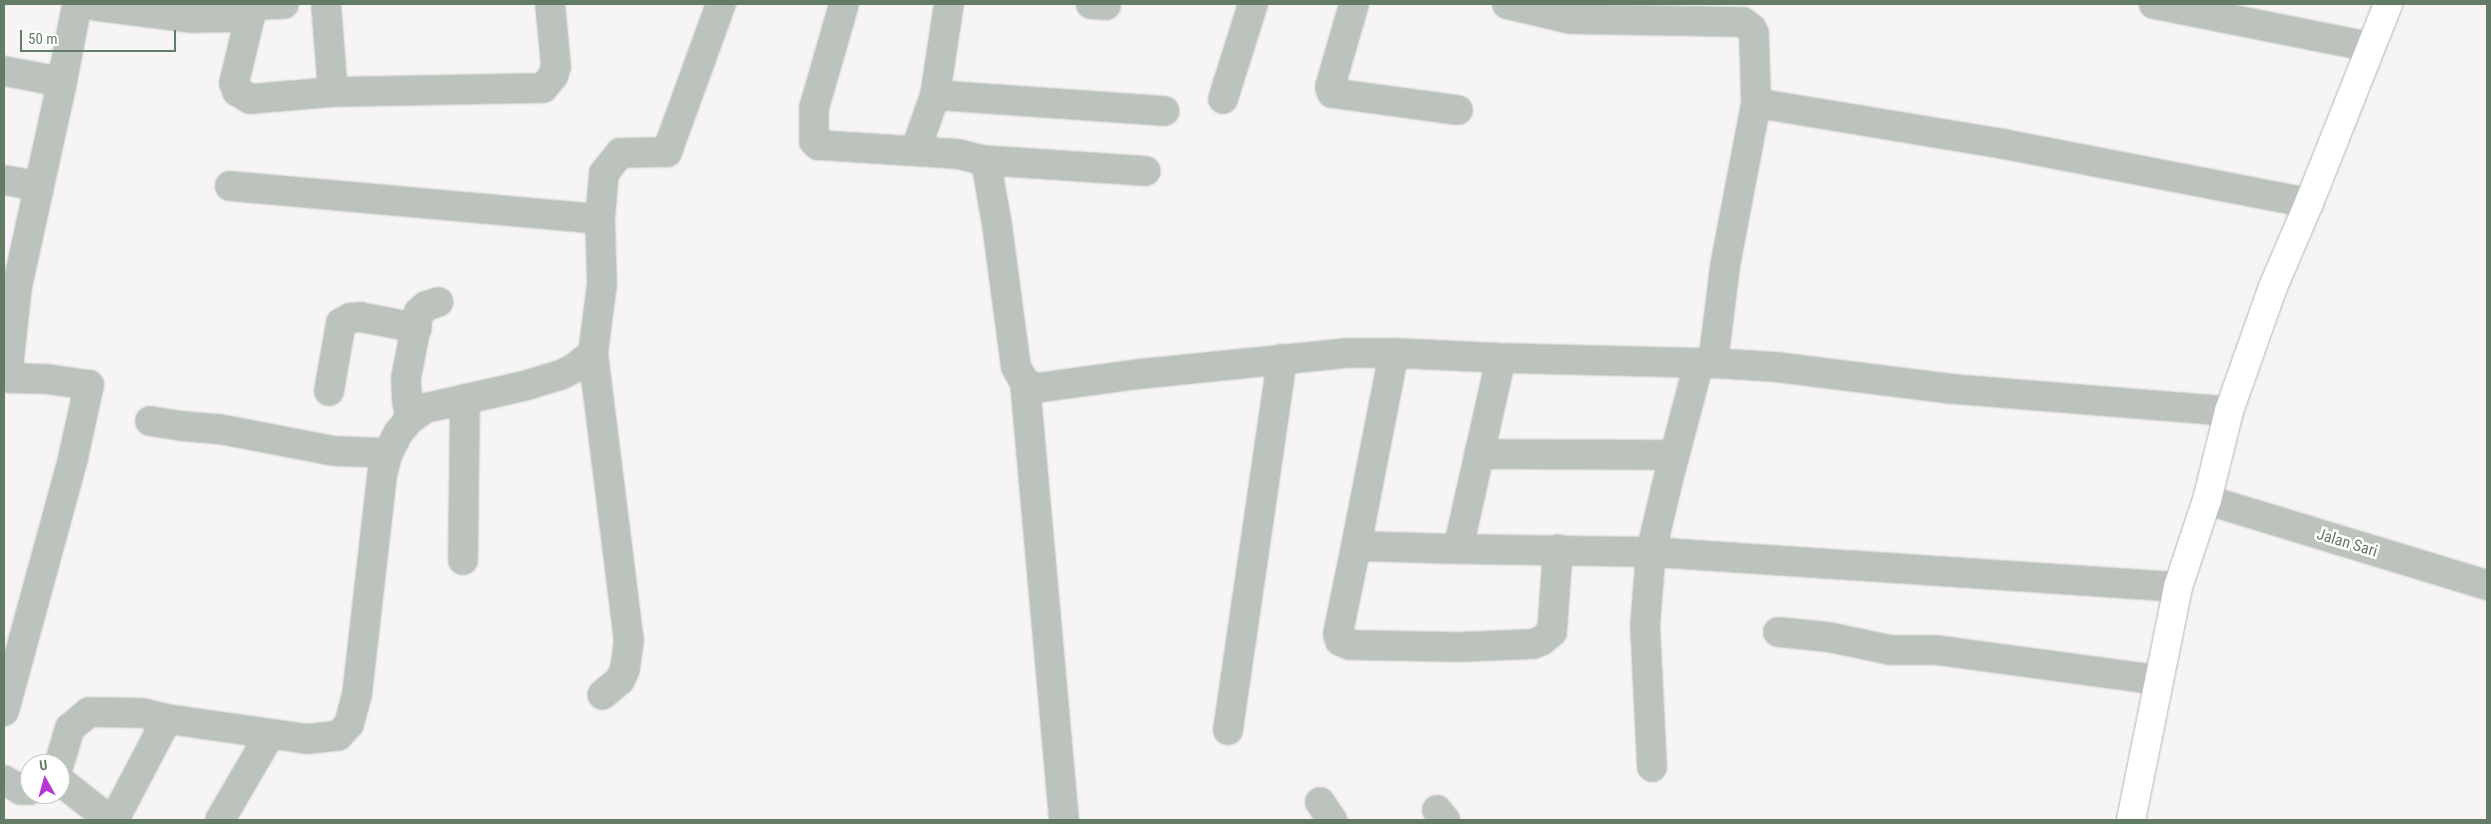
<!DOCTYPE html>
<html>
<head>
<meta charset="utf-8">
<style>
	body { margin:0 }
	#map { position:relative; width:2491px; height:824px; overflow:hidden; background:#f7f4f5; font-family:"Roboto Condensed",sans-serif }
	div>[style] { position:absolute }
	.roads { filter:drop-shadow(0 0 1px #afb8b0) drop-shadow(0 0 1px #afb8b0) }
	.minor>* { height:28px; margin:-14px; padding:0 14px; transform-origin:14px; border-radius:14px; background:#bbc3bc }
	.major>* { height:28px; margin:-14px; padding:0 14px; transform-origin:14px; border-radius:14px; background:#fff }
	span { translate:-50% -50%; white-space:nowrap; text-align:center; line-height:1.15; -webkit-text-stroke:5px #fff; paint-order:stroke }
	.street-label { font-size:16px; color:#647c65 }
	.frame { position:absolute; inset:0; border:5px solid #647c65; pointer-events:none }
	.north { position:absolute; left:20px; top:754px; width:50px; height:50px; box-sizing:border-box; background:#fff; border:1px solid #c1cbc1; border-radius:50%; rotate:353deg; font-size:14px; font-weight:700; line-height:20px; text-align:center; color:#647c65 }
	.north::after { content:''; display:block; margin:auto; width:18px; height:22px; background:#b936d5; clip-path:polygon(50% 0,100% 100%,50% 72%,0 100%) }
	.scale { position:absolute; left:20px; top:30px; width:156px; height:22px; box-sizing:border-box; border:2px solid #647c65; border-top:0; padding-left:6px; font-size:15px; line-height:18px; white-space:nowrap; color:#647c65; -webkit-text-stroke:4px #fff; paint-order:stroke }
</style>
</head>
<body>
<div id="map">
	<div class="roads">
		<div class="minor">
			<i style="left:97px;top:4px;width:2px;rotate:90deg"></i>
			<i style="left:97px;top:6px;width:96px;rotate:7.2deg"></i>
			<i style="left:192px;top:18px;width:44px;rotate:-1.3deg"></i>
			<i style="left:236px;top:17px;width:21px;rotate:-35deg"></i>
			<i style="left:253px;top:5px;width:31px;rotate:-2deg"></i>
			<i style="left:253px;top:4px;width:81px;rotate:103.5deg"></i>
			<i style="left:234px;top:83px;width:9px;rotate:69deg"></i>
			<i style="left:237px;top:91px;width:15px;rotate:32deg"></i>
			<i style="left:250px;top:99px;width:83px;rotate:-4.8deg"></i>
			<i style="left:333px;top:92px;width:210px;rotate:-1.1deg"></i>
			<i style="left:543px;top:88px;width:16px;rotate:-50deg"></i>
			<i style="left:553px;top:76px;width:10px;rotate:-73deg"></i>
			<i style="left:556px;top:66px;width:62px;rotate:-95.5deg"></i>
			<i style="left:326px;top:4px;width:88px;rotate:85.5deg"></i>
			<i style="left:844px;top:4px;width:108px;rotate:106.1deg"></i>
			<i style="left:814px;top:108px;width:33px;rotate:90deg"></i>
			<i style="left:814px;top:141px;width:6px;rotate:45deg"></i>
			<i style="left:818px;top:145px;width:140px;rotate:3.7deg"></i>
			<i style="left:958px;top:154px;width:21px;rotate:14deg"></i>
			<i style="left:978px;top:159px;width:6px;rotate:31deg"></i>
			<i style="left:983px;top:162px;width:7px;rotate:56deg"></i>
			<i style="left:987px;top:168px;width:58px;rotate:80deg"></i>
			<i style="left:997px;top:225px;width:143px;rotate:82.4deg"></i>
			<i style="left:1016px;top:367px;width:18px;rotate:61deg"></i>
			<i style="left:1025px;top:383px;width:12px;rotate:24deg"></i>
			<i style="left:1036px;top:388px;width:105px;rotate:-7.7deg"></i>
			<i style="left:1140px;top:374px;width:207px;rotate:-5.8deg"></i>
			<i style="left:1346px;top:353px;width:48px"></i>
			<i style="left:1394px;top:353px;width:107px;rotate:2.7deg"></i>
			<i style="left:1501px;top:358px;width:212px;rotate:1.4deg"></i>
			<i style="left:1713px;top:363px;width:63px;rotate:3.6deg"></i>
			<i style="left:1776px;top:367px;width:178px;rotate:7.1deg"></i>
			<i style="left:1953px;top:389px;width:277px;rotate:4.6deg"></i>
			<i style="left:1091px;top:4px;width:15px;rotate:4deg"></i>
			<i style="left:1354px;top:4px;width:86px;rotate:106.1deg"></i>
			<i style="left:1330px;top:87px;width:6px;rotate:72deg"></i>
			<i style="left:1332px;top:93px;width:127px;rotate:7.7deg"></i>
			<i style="left:1507px;top:4px;width:66px;rotate:13.2deg"></i>
			<i style="left:1571px;top:19px;width:172px;rotate:1deg"></i>
			<i style="left:1743px;top:22px;width:11px;rotate:38deg"></i>
			<i style="left:1752px;top:29px;width:5px;rotate:68deg"></i>
			<i style="left:1754px;top:34px;width:69px;rotate:88.3deg"></i>
			<i style="left:2154px;top:4px;width:221px;rotate:11.2deg"></i>
			<i style="left:4px;top:71px;width:59px;rotate:10.7deg"></i>
			<i style="left:935px;top:95px;width:230px;rotate:4deg"></i>
			<i style="left:1223px;top:99px;width:100px;rotate:-72.5deg"></i>
			<i style="left:916px;top:149px;width:57px;rotate:-70.6deg"></i>
			<i style="left:935px;top:95px;width:92px;rotate:-81.3deg"></i>
			<i style="left:981px;top:160px;width:165px;rotate:3.8deg"></i>
			<i style="left:4px;top:180px;width:35px;rotate:10deg"></i>
			<i style="left:230px;top:186px;width:371px;rotate:5.1deg"></i>
			<i style="left:593px;top:353px;width:289px;rotate:82.9deg"></i>
			<i style="left:629px;top:640px;width:29px;rotate:98deg"></i>
			<i style="left:625px;top:669px;width:12px;rotate:114deg"></i>
			<i style="left:620px;top:680px;width:23px;rotate:140deg"></i>
			<i style="left:1501px;top:358px;width:196px;rotate:102.7deg"></i>
			<i style="left:1458px;top:549px;width:193px;rotate:0.9deg"></i>
			<i style="left:1651px;top:552px;width:528px;rotate:3.8deg"></i>
			<i style="left:1713px;top:363px;width:98px;rotate:-82.9deg"></i>
			<i style="left:1725px;top:266px;width:166px;rotate:-79.2deg"></i>
			<i style="left:1756px;top:103px;width:250px;rotate:9.4deg"></i>
			<i style="left:2003px;top:144px;width:312px;rotate:10.9deg"></i>
			<i style="left:1025px;top:383px;width:439px;rotate:84.9deg"></i>
			<i style="left:329px;top:391px;width:69px;rotate:-80deg"></i>
			<i style="left:341px;top:323px;width:10px;rotate:-29deg"></i>
			<i style="left:350px;top:318px;width:10px;rotate:-6deg"></i>
			<i style="left:360px;top:317px;width:58px;rotate:10.9deg"></i>
			<i style="left:410px;top:419px;width:19px;rotate:-99deg"></i>
			<i style="left:407px;top:400px;width:22px;rotate:-93deg"></i>
			<i style="left:406px;top:378px;width:67px;rotate:-78.9deg"></i>
			<i style="left:419px;top:312px;width:9px;rotate:-41deg"></i>
			<i style="left:426px;top:306px;width:13px;rotate:-18deg"></i>
			<i style="left:150px;top:421px;width:32px;rotate:9deg"></i>
			<i style="left:182px;top:426px;width:37px;rotate:5deg"></i>
			<i style="left:219px;top:429px;width:117px;rotate:10.8deg"></i>
			<i style="left:334px;top:451px;width:54px;rotate:2.1deg"></i>
			<i style="left:1479px;top:454px;width:195px;rotate:0.3deg"></i>
			<i style="left:2207px;top:500px;width:293px;rotate:16.9deg"></i>
			<i style="left:1356px;top:546px;width:197px;rotate:-78.9deg"></i>
			<i style="left:1458px;top:549px;width:102px;rotate:-178.3deg"></i>
			<i style="left:1356px;top:546px;width:90px;rotate:101.6deg"></i>
			<i style="left:1338px;top:634px;width:7px;rotate:74deg"></i>
			<i style="left:1340px;top:641px;width:11px;rotate:22deg"></i>
			<i style="left:1350px;top:645px;width:109px;rotate:1.1deg"></i>
			<i style="left:1459px;top:647px;width:74px;rotate:-2.3deg"></i>
			<i style="left:1533px;top:644px;width:9px;rotate:-21deg"></i>
			<i style="left:1541px;top:641px;width:14px;rotate:-39deg"></i>
			<i style="left:1552px;top:632px;width:83px;rotate:-85.9deg"></i>
			<i style="left:463px;top:560px;width:161px;rotate:-89.3deg"></i>
			<i style="left:1778px;top:632px;width:50px;rotate:5.7deg"></i>
			<i style="left:1828px;top:637px;width:63px;rotate:11.8deg"></i>
			<i style="left:1890px;top:650px;width:46px"></i>
			<i style="left:1936px;top:650px;width:225px;rotate:7.7deg"></i>
			<i style="left:4px;top:711px;width:262px;rotate:-74.7deg"></i>
			<i style="left:73px;top:458px;width:75px;rotate:-77.6deg"></i>
			<i style="left:89px;top:385px;width:42px;rotate:-171.9deg"></i>
			<i style="left:47px;top:379px;width:40px;rotate:-178.6deg"></i>
			<i style="left:7px;top:378px;width:92px;rotate:-83.7deg"></i>
			<i style="left:17px;top:287px;width:210px;rotate:-77.6deg"></i>
			<i style="left:62px;top:82px;width:79px;rotate:-79.1deg"></i>
			<i style="left:1228px;top:730px;width:375px;rotate:-81.7deg"></i>
			<i style="left:59px;top:764px;width:38px;rotate:-73deg"></i>
			<i style="left:70px;top:728px;width:25px;rotate:-40deg"></i>
			<i style="left:89px;top:712px;width:54px;rotate:1.1deg"></i>
			<i style="left:143px;top:713px;width:25px;rotate:14deg"></i>
			<i style="left:167px;top:719px;width:141px;rotate:8.1deg"></i>
			<i style="left:307px;top:739px;width:31px;rotate:-6deg"></i>
			<i style="left:338px;top:736px;width:16px;rotate:-47deg"></i>
			<i style="left:349px;top:724px;width:30px;rotate:-75deg"></i>
			<i style="left:357px;top:695px;width:221px;rotate:-83.5deg"></i>
			<i style="left:382px;top:475px;width:23px;rotate:-75deg"></i>
			<i style="left:388px;top:453px;width:22px;rotate:-63deg"></i>
			<i style="left:398px;top:433px;width:18px;rotate:-49deg"></i>
			<i style="left:410px;top:419px;width:19px;rotate:-35deg"></i>
			<i style="left:426px;top:408px;width:100px;rotate:-12.7deg"></i>
			<i style="left:524px;top:386px;width:39px;rotate:-17deg"></i>
			<i style="left:561px;top:375px;width:17px;rotate:-28deg"></i>
			<i style="left:576px;top:367px;width:22px;rotate:-39deg"></i>
			<i style="left:593px;top:353px;width:70px;rotate:-82.6deg"></i>
			<i style="left:602px;top:284px;width:65px;rotate:-91.8deg"></i>
			<i style="left:600px;top:219px;width:46px;rotate:-85deg"></i>
			<i style="left:604px;top:173px;width:26px;rotate:-51deg"></i>
			<i style="left:620px;top:153px;width:47px;rotate:-1.2deg"></i>
			<i style="left:667px;top:152px;width:158px;rotate:-70deg"></i>
			<i style="left:1652px;top:767px;width:141px;rotate:-92.8deg"></i>
			<i style="left:1645px;top:626px;width:74px;rotate:-85.4deg"></i>
			<i style="left:1651px;top:552px;width:74px;rotate:-76.7deg"></i>
			<i style="left:1668px;top:480px;width:121px;rotate:-75.2deg"></i>
			<i style="left:4px;top:780px;width:20px;rotate:30deg"></i>
			<i style="left:21px;top:790px;width:9px"></i>
			<i style="left:60px;top:781px;width:63px;rotate:38deg"></i>
			<i style="left:1320px;top:802px;width:22px;rotate:56deg"></i>
			<i style="left:1437px;top:810px;width:13px;rotate:51deg"></i>
			<i style="left:114px;top:820px;width:114px;rotate:-62.3deg"></i>
			<i style="left:220px;top:820px;width:99px;rotate:-59.8deg"></i>
		</div>
		<div class="major">
			<i style="left:2131px;top:820px;width:238px;rotate:-78.6deg"></i>
			<i style="left:2178px;top:587px;width:92px;rotate:-71.6deg"></i>
			<i style="left:2207px;top:500px;width:92px;rotate:-76.1deg"></i>
			<i style="left:2229px;top:411px;width:132px;rotate:-70.5deg"></i>
			<i style="left:2273px;top:287px;width:91px;rotate:-66.8deg"></i>
			<i style="left:2309px;top:203px;width:214px;rotate:-68.3deg"></i>
		</div>
	</div>
	<div class="street-label">
		<span style="left:2347px;top:543px;rotate:17deg">Jalan Sari</span>
	</div>
	<div class="frame"></div>
	<div class="north">U</div>
	<div class="scale">50 m</div>
</div>
</body>
</html>
